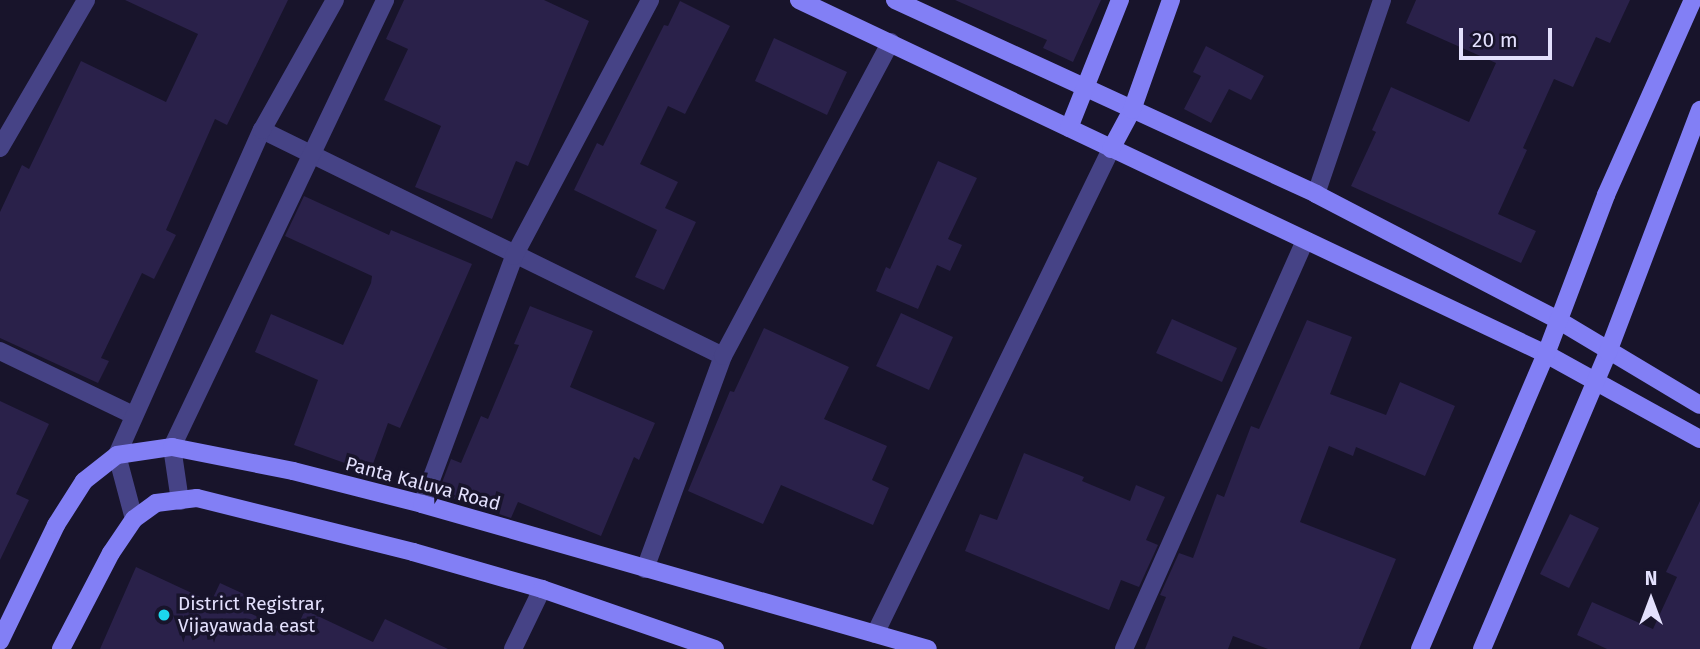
<!DOCTYPE html>
<html>
<head>
<meta charset="utf-8">
<style>
	body { margin:0 }
	#map { position:relative; width:1700px; height:649px; overflow:hidden; background:#18142b; font-family:"Fira Sans",sans-serif }
	div>[style] { position:absolute }
	.building>* { inset:0; background:#2a214a }
	.street>* { height:18px; margin:-9px; padding:0 9px; transform-origin:9px; border-radius:9px; background:#464386 }
	.secondary>* { height:18px; margin:-9px; padding:0 9px; transform-origin:9px; border-radius:9px; background:#827ff5 }
	.dots>* { width:19px; height:19px; translate:-50% -50%; box-sizing:border-box; border:4px solid #18142b; border-radius:50% }
	span { translate:-50% -50%; white-space:nowrap; text-align:center; line-height:1.15; -webkit-text-stroke:7px #18142b; paint-order:stroke }
	.street-label { font-size:19px; color:#e3e0fd }
	.poi-label { font-size:19px; color:#e3e0fd }
	.left { translate:0 -50%; text-align:left }
	.north { position:absolute; left:1616px; top:565px; width:70px; height:70px; -webkit-text-stroke:5px #18142b; paint-order:stroke; rotate:0deg; font-size:19px; font-weight:700; line-height:28px; text-align:center; color:#e3e0fd }
	.north::after { content:''; display:block; margin:auto; width:24px; height:32px; background:#e3e0fd; clip-path:polygon(50% 0,100% 100%,50% 72%,0 100%) }
	.scale { position:absolute; left:1459px; top:28px; width:93px; height:32px; box-sizing:border-box; border:4px solid #e3e0fd; border-top:0; padding-left:9px; font-size:21px; line-height:24px; white-space:nowrap; color:#e3e0fd; -webkit-text-stroke:5px #18142b; paint-order:stroke }
</style>
</head>
<body>
<div id="map">
	<div class="building">
		<i style="clip-path:polygon(125px 0,288px 0,227px 125px,215px 119px,166px 230px,176px 235px,154px 279px,142px 273px,101px 358px,109px 361px,98px 383px,0 338px,0 212px,22px 165px,29px 169px,81px 61px,166px 102px,198px 34px)"></i>
		<i style="clip-path:polygon(404px 0,544px 0,589px 21px,528px 166px,516px 161px,492px 219px,415px 187px,441px 126px,384px 100px,408px 49px,386px 39px)"></i>
		<i style="clip-path:polygon(955px 0,1101px 0,1073px 62px,1043px 48px,1047px 40px)"></i>
		<i style="clip-path:polygon(1416px 0,1630px 0,1610px 43px,1596px 37px,1573px 87px,1554px 79px,1523px 148px,1527px 150px,1498px 214px,1536px 231px,1521px 263px,1351px 186px,1376px 132px,1372px 130px,1391px 87px,1469px 122px,1496px 63px,1406px 23px)"></i>
		<i style="clip-path:polygon(680px 1px,730px 26px,685px 114px,668px 106px,640px 164px,678px 182px,665px 208px,696px 222px,664px 290px,635px 277px,657px 230px,574px 190px,597px 143px,603px 146px,664px 25px,668px 26px)"></i>
		<i style="clip-path:polygon(774px 38px,847px 72px,827px 115px,755px 81px)"></i>
		<i style="clip-path:polygon(1206px 46px,1264px 76px,1251px 100px,1229px 89px,1211px 123px,1184px 109px,1201px 76px,1193px 72px)"></i>
		<i style="clip-path:polygon(938px 161px,977px 178px,948px 239px,962px 245px,950px 271px,937px 265px,918px 309px,876px 291px,886px 267px,890px 269px)"></i>
		<i style="clip-path:polygon(304px 196px,389px 235px,391px 230px,472px 264px,400px 428px,388px 423px,370px 472px,294px 445px,318px 380px,255px 352px,271px 314px,343px 345px,371px 283px,372px 276px,285px 236px)"></i>
		<i style="clip-path:polygon(530px 306px,593px 331px,570px 387px,655px 423px,639px 460px,634px 457px,601px 536px,518px 502px,511px 518px,438px 493px,451px 459px,461px 463px,481px 416px,488px 419px,519px 345px,514px 344px)"></i>
		<i style="clip-path:polygon(901px 313px,953px 337px,929px 390px,876px 366px)"></i>
		<i style="clip-path:polygon(1172px 319px,1237px 348px,1222px 382px,1156px 353px)"></i>
		<i style="clip-path:polygon(1307px 320px,1352px 337px,1330px 394px,1386px 415px,1400px 382px,1455px 406px,1425px 476px,1356px 447px,1353px 456px,1329px 446px,1300px 522px,1396px 559px,1359px 649px,1268px 649px,1233px 636px,1228px 649px,1145px 649px,1166px 597px,1160px 595px,1179px 553px,1193px 558px,1217px 494px,1224px 497px,1251px 426px,1259px 429px)"></i>
		<i style="clip-path:polygon(764px 328px,849px 367px,824px 419px,887px 446px,872px 480px,889px 488px,873px 525px,781px 485px,763px 524px,688px 491px,730px 391px,734px 392px)"></i>
		<i style="clip-path:polygon(0 401px,49px 424px,16px 494px,29px 500px,0 560px)"></i>
		<i style="clip-path:polygon(1024px 453px,1084px 477px,1082px 481px,1130px 501px,1136px 485px,1165px 497px,1146px 540px,1158px 545px,1139px 587px,1121px 580px,1109px 610px,965px 551px,980px 514px,997px 520px)"></i>
		<i style="clip-path:polygon(1700px 501px,1700px 649px,1607px 649px,1577px 635px,1592px 602px,1653px 629px,1677px 577px,1666px 572px)"></i>
		<i style="clip-path:polygon(1570px 514px,1599px 528px,1569px 588px,1540px 574px)"></i>
		<i style="clip-path:polygon(136px 567px,211px 602px,220px 583px,246px 595px,239px 608px,294px 634px,305px 610px,373px 642px,385px 619px,448px 649px,100px 649px)"></i>
	</div>
	<div class="street">
		<i style="left:262px;top:130px;width:513px;rotate:26.12deg"></i>
		<i style="left:0;top:148px;width:171px;rotate:-59.8deg"></i>
		<i style="left:1316px;top:194px;width:205px;rotate:-71.2deg"></i>
		<i style="left:0;top:351px;width:148px;rotate:25.7deg"></i>
		<i style="left:180px;top:501px;width:55px;rotate:-98.4deg"></i>
		<i style="left:172px;top:447px;width:495px;rotate:-64.5deg"></i>
		<i style="left:422px;top:504px;width:265px;rotate:-69.6deg"></i>
		<i style="left:514px;top:256px;width:290px;rotate:-62deg"></i>
		<i style="left:134px;top:519px;width:66px;rotate:-104.9deg"></i>
		<i style="left:117px;top:455px;width:356px;rotate:-66deg"></i>
		<i style="left:262px;top:130px;width:149px;rotate:-60.7deg"></i>
		<i style="left:645px;top:569px;width:227px;rotate:-69.9deg"></i>
		<i style="left:723px;top:356px;width:356px;rotate:-61.9deg"></i>
		<i style="left:875px;top:634px;width:539px;rotate:-64.05deg"></i>
		<i style="left:513px;top:649px;width:67px;rotate:-64.2deg"></i>
		<i style="left:1124px;top:649px;width:447px;rotate:-66.1deg"></i>
	</div>
	<div class="secondary">
		<i style="left:799px;top:0;width:827px;rotate:25.36deg"></i>
		<i style="left:1546px;top:354px;width:176px;rotate:28.9deg"></i>
		<i style="left:895px;top:0;width:464px;rotate:24.7deg"></i>
		<i style="left:1316px;top:194px;width:273px;rotate:27.5deg"></i>
		<i style="left:1558px;top:320px;width:165px;rotate:30.9deg"></i>
		<i style="left:1069px;top:128px;width:138px;rotate:-68.3deg"></i>
		<i style="left:1111px;top:149px;width:44px;rotate:-61.7deg"></i>
		<i style="left:1132px;top:110px;width:117px;rotate:-70.5deg"></i>
		<i style="left:0;top:641px;width:129px;rotate:-64.2deg"></i>
		<i style="left:56px;top:525px;width:52px;rotate:-57.5deg"></i>
		<i style="left:84px;top:481px;width:42px;rotate:-38.2deg"></i>
		<i style="left:117px;top:455px;width:56px;rotate:-8.3deg"></i>
		<i style="left:172px;top:447px;width:123px;rotate:11.2deg"></i>
		<i style="left:293px;top:471px;width:133px;rotate:14.3deg"></i>
		<i style="left:422px;top:504px;width:526px;rotate:15.99deg"></i>
		<i style="left:61px;top:649px;width:108px;rotate:-62.5deg"></i>
		<i style="left:111px;top:553px;width:41px;rotate:-55.9deg"></i>
		<i style="left:134px;top:519px;width:27px;rotate:-36deg"></i>
		<i style="left:156px;top:503px;width:41px;rotate:-7deg"></i>
		<i style="left:197px;top:498px;width:223px;rotate:14deg"></i>
		<i style="left:413px;top:552px;width:134px;rotate:16deg"></i>
		<i style="left:542px;top:589px;width:183px;rotate:19.1deg"></i>
		<i style="left:1420px;top:649px;width:321px;rotate:-66.9deg"></i>
		<i style="left:1546px;top:354px;width:170px;rotate:-69.3deg"></i>
		<i style="left:1606px;top:195px;width:214px;rotate:-66deg"></i>
		<i style="left:1482px;top:649px;width:323px;rotate:-67deg"></i>
		<i style="left:1608px;top:352px;width:259px;rotate:-69.2deg"></i>
	</div>
	<div class="dots">
		<i style="left:164px;top:615px;background:#1bd7ed"></i>
	</div>
	<div class="street-label">
		<span style="left:423px;top:484px;rotate:15deg">Panta Kaluva Road</span>
	</div>
	<div class="poi-label">
		<span class="left" style="left:178px;top:615px">District Registrar,<br>Vijayawada east</span>
	</div>
	<div class="north">N</div>
	<div class="scale">20 m</div>
</div>
</body>
</html>
